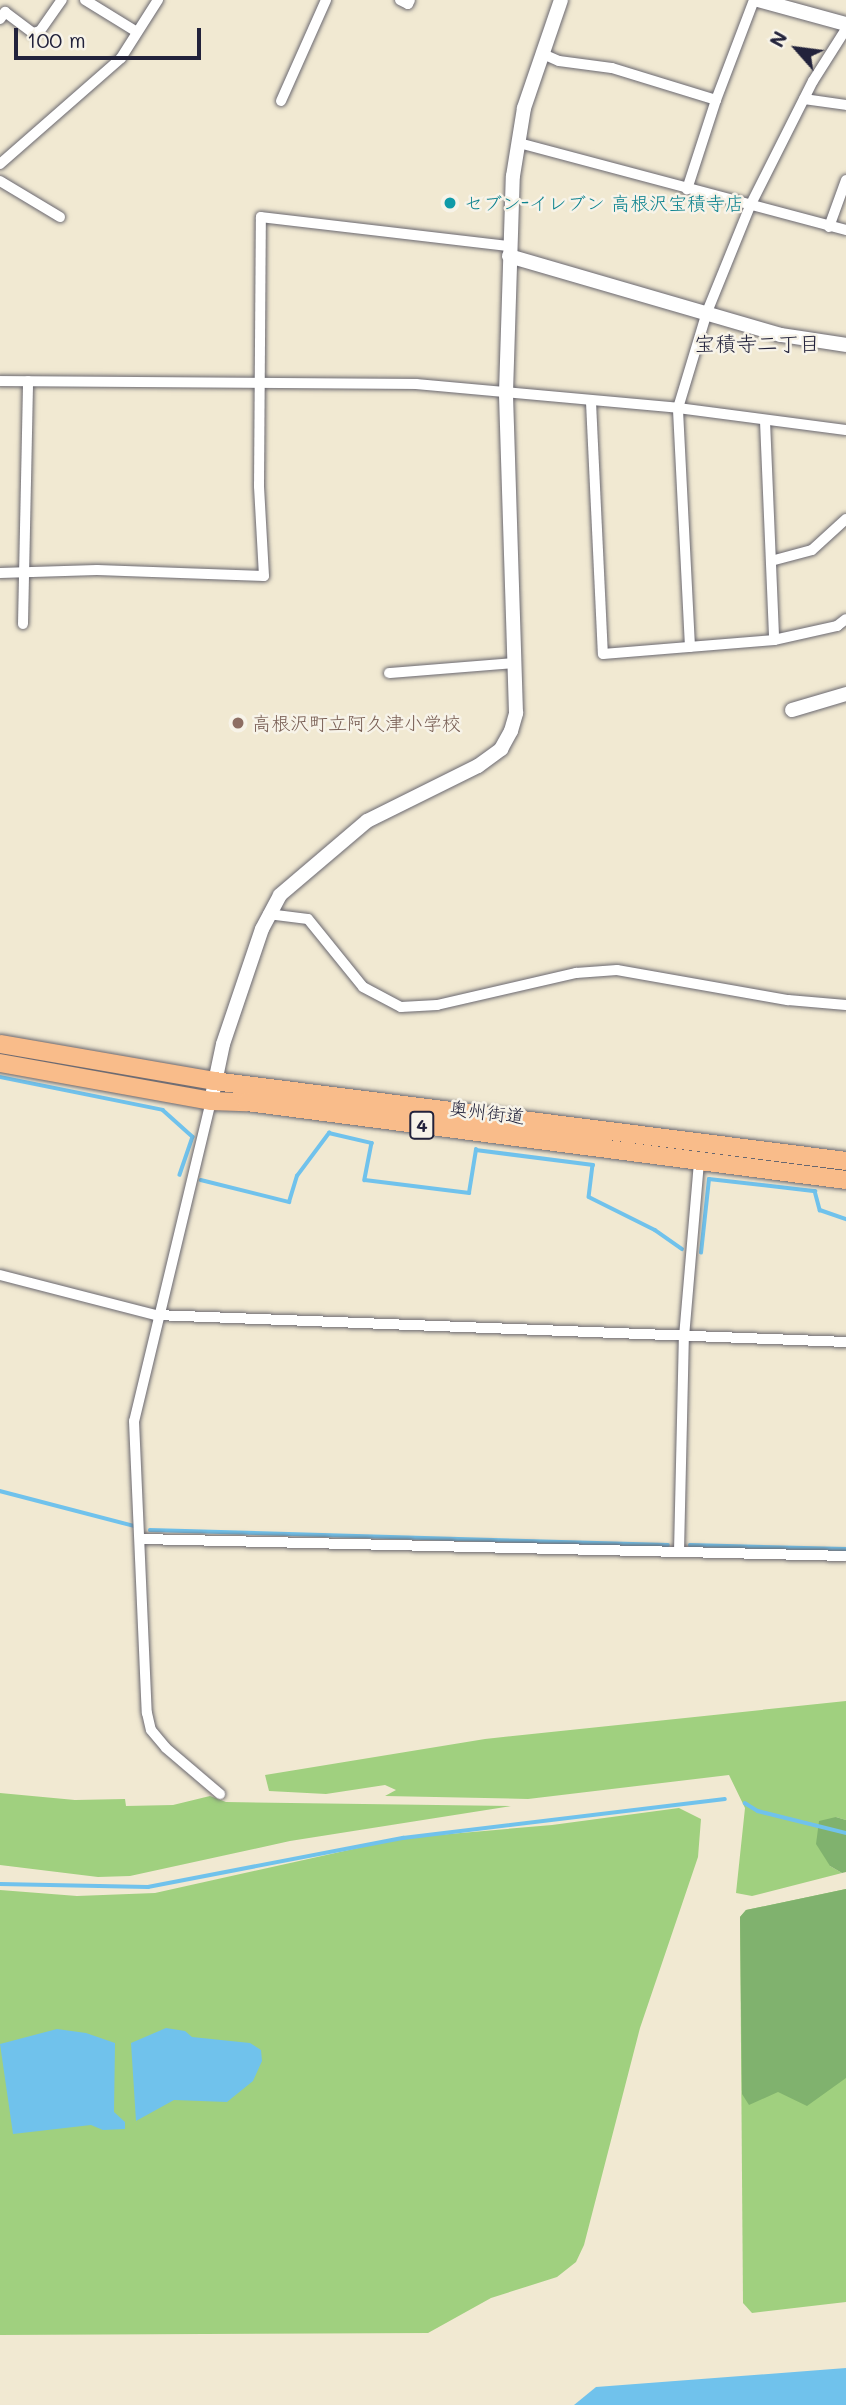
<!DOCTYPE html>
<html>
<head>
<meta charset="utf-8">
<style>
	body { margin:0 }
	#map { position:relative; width:846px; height:2405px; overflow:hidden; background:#f1e9d2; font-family:Mali,"Klee One",sans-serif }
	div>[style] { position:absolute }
	.green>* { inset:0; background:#a0d07f }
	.forest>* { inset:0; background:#80b26e }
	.water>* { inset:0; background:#70c2ec }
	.stream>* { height:3.5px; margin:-1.75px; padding:0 1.75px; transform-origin:1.75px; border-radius:1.75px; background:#70c2ec }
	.roads { filter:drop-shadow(0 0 2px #6a6870) drop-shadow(0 0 2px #6a6870) }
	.minor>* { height:10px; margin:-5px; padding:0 5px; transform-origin:5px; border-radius:5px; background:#fff }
	.tertiary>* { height:14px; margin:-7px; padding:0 7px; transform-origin:7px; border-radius:7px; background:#fff }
	.trunk>* { height:18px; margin:-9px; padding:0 9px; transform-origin:9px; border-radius:9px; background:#f9bc8a }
	.dots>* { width:19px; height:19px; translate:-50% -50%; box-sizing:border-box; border:4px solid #f7f3e8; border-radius:50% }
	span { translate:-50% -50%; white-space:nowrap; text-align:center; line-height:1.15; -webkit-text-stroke:5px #f7f3e8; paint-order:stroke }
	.shield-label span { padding:2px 5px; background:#f7f3e8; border:2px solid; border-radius:5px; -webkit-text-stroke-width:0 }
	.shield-label { font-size:18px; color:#22223b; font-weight:700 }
	.culture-label { font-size:19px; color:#0d838f }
	.left { translate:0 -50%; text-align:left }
	.education-label { font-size:19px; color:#785e54 }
	.street-label { font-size:19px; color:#22223b }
	.neighbourhood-label { font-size:21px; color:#22223b }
	.north { position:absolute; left:762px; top:14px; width:70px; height:70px; -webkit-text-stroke:5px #f7f3e8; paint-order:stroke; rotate:298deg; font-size:19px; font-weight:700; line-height:28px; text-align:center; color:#22223b }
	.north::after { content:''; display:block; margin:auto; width:24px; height:32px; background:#22223b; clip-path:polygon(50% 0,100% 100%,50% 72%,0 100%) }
	.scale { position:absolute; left:14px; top:28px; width:187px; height:32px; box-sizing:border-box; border:4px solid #22223b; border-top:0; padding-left:9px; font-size:21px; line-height:24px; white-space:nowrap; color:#22223b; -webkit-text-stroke:5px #f7f3e8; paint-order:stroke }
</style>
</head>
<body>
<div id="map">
	<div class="green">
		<i style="clip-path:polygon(846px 1701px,846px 1820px,836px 1817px,830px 1866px,842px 1873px,752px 1896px,736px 1893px,745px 1808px,729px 1775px,528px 1799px,385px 1796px,396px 1790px,385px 1785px,326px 1794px,269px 1791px,265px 1775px,485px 1739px)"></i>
		<i style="clip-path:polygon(0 1793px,75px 1800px,125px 1799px,126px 1806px,173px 1805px,210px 1796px,226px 1802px,511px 1806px,290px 1841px,130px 1876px,98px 1877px,0 1865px)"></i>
		<i style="clip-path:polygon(679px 1808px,701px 1819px,698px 1857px,640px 2028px,584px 2245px,576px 2262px,557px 2277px,491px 2298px,428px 2333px,0 2335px,0 1890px,77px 1896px,155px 1893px,403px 1838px,552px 1825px)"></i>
		<i style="clip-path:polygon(846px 1889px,846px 2302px,752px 2313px,743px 2303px,740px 1917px,746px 1910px)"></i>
	</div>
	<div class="forest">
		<i style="clip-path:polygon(836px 1817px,846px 1820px,846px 1872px,842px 1873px,830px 1866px,816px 1844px,819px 1821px)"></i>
		<i style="clip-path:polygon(846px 1889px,846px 2078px,807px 2106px,778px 2092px,749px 2105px,742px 2094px,740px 1917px,746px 1910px)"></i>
	</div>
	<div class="water">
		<i style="clip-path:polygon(166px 2028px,185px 2031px,192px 2037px,250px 2043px,261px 2050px,262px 2061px,253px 2081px,227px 2102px,174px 2100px,136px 2121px,131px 2043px)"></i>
		<i style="clip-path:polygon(57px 2029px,86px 2033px,115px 2043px,114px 2112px,125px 2122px,125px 2129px,103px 2130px,91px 2125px,13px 2134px,0 2044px)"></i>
		<i style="clip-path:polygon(846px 2368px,846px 2405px,574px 2405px,596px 2387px)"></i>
	</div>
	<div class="stream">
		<i style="left:0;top:1077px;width:166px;rotate:11.4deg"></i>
		<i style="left:163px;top:1110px;width:40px;rotate:42deg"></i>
		<i style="left:193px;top:1137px;width:40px;rotate:108.9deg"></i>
		<i style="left:201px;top:1180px;width:91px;rotate:14deg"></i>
		<i style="left:289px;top:1202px;width:27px;rotate:-73deg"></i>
		<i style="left:297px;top:1176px;width:54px;rotate:-53.3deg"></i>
		<i style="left:329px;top:1133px;width:44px;rotate:13.1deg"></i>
		<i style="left:372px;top:1143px;width:38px;rotate:101deg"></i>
		<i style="left:365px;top:1180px;width:105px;rotate:7.1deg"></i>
		<i style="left:469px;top:1193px;width:44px;rotate:-80.8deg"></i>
		<i style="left:476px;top:1150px;width:118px;rotate:7.3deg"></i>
		<i style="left:593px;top:1165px;width:32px;rotate:97deg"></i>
		<i style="left:589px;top:1197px;width:74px;rotate:26.6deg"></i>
		<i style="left:655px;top:1230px;width:33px;rotate:35deg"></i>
		<i style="left:701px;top:1253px;width:74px;rotate:-83.8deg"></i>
		<i style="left:709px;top:1179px;width:107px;rotate:6.5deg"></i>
		<i style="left:815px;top:1191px;width:20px;rotate:75deg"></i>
		<i style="left:820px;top:1210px;width:28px;rotate:19deg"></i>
		<i style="left:0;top:1491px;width:138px;rotate:14.6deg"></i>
		<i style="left:150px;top:1530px;width:518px;rotate:1.66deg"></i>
		<i style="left:690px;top:1545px;width:156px;rotate:1.5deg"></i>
		<i style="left:745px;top:1803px;width:15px;rotate:32deg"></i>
		<i style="left:758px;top:1811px;width:91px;rotate:14deg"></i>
		<i style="left:0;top:1884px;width:148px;rotate:1.2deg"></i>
		<i style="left:148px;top:1887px;width:260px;rotate:-10.9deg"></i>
		<i style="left:403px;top:1838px;width:324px;rotate:-6.9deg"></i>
	</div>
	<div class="roads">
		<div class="minor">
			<i style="left:85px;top:0;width:61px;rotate:31.6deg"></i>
			<i style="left:400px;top:0;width:9px;rotate:27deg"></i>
			<i style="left:408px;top:4px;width:4px;rotate:-63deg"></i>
			<i style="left:0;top:19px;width:9px;rotate:-54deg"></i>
			<i style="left:5px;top:12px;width:35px;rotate:37deg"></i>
			<i style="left:33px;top:33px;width:7px;rotate:-16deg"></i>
			<i style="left:40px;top:31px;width:38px;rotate:-55deg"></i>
			<i style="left:543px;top:54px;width:17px;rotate:24deg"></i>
			<i style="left:559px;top:61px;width:53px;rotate:7.5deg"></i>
			<i style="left:612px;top:68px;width:109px;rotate:17.1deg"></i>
			<i style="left:716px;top:100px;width:94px;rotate:108deg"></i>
			<i style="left:804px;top:99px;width:42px;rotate:8.1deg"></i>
			<i style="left:716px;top:100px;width:107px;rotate:-69.2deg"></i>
			<i style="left:281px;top:101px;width:111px;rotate:-66deg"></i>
			<i style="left:519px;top:143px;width:338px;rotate:14.9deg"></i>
			<i style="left:0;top:164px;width:161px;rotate:-41.2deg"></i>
			<i style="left:121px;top:58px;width:69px;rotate:-57.5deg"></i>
			<i style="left:0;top:181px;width:70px;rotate:31deg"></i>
			<i style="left:829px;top:227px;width:50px;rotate:-70.1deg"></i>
			<i style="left:0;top:381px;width:416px;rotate:0.4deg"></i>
			<i style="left:416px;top:384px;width:263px;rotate:5.2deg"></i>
			<i style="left:678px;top:408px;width:169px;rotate:7.5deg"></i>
			<i style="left:591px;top:402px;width:252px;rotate:87.3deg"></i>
			<i style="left:603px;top:654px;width:172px;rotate:-4.7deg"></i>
			<i style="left:774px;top:640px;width:65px;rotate:-12.5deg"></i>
			<i style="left:837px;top:626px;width:11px;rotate:-38deg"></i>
			<i style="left:765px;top:421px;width:219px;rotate:87.6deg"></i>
			<i style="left:771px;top:561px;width:42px;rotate:-15deg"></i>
			<i style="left:812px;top:550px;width:46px;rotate:-42.4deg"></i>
			<i style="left:0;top:573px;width:97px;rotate:-1.8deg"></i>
			<i style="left:97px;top:570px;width:167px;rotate:2.1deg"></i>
			<i style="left:264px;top:576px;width:90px;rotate:-93.2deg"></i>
			<i style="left:259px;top:486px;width:269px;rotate:-89.6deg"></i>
			<i style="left:261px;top:217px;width:250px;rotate:6.7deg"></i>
			<i style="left:23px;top:624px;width:243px;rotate:-88.8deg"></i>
			<i style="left:690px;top:647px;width:239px;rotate:-92.9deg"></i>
			<i style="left:678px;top:408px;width:100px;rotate:-73.2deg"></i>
			<i style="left:707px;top:312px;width:114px;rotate:-67.9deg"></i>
			<i style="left:750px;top:206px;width:140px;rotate:-63.3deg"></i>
			<i style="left:813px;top:81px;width:62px;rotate:-57.6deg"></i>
			<i style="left:389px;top:673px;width:124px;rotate:-4.6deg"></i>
			<i style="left:268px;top:914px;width:40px;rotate:7.1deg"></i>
			<i style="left:308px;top:919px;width:87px;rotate:51deg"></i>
			<i style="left:363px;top:987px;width:43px;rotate:27.8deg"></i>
			<i style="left:401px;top:1007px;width:36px;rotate:-3deg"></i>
			<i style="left:437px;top:1005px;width:143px;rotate:-13deg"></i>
			<i style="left:576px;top:973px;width:41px;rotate:-4.2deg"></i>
			<i style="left:617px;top:970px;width:174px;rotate:10deg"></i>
			<i style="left:788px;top:1000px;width:58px;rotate:4.9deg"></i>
			<i style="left:211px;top:1101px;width:329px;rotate:103.5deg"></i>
			<i style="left:134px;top:1421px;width:292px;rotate:87.5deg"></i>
			<i style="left:147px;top:1713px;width:17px;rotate:77deg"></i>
			<i style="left:151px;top:1730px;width:23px;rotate:50deg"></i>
			<i style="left:166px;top:1748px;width:71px;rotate:40.4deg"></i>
			<i style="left:0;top:1275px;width:161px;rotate:14.4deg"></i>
			<i style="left:156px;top:1315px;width:691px;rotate:2.24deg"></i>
			<i style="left:142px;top:1539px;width:704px;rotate:1.38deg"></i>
			<i style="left:679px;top:1552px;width:215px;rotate:-88.7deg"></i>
			<i style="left:684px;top:1337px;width:177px;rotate:-85.1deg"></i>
		</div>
		<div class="tertiary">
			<i style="left:758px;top:0;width:91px;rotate:15.3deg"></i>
			<i style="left:509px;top:256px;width:283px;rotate:16.2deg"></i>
			<i style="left:781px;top:335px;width:66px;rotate:8.7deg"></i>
			<i style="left:792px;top:710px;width:56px;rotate:-16.5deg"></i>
			<i style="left:211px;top:1101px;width:58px;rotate:-78.1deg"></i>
			<i style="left:223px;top:1044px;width:121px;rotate:-71.3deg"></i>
			<i style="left:262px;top:929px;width:38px;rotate:-62deg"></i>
			<i style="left:280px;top:895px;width:114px;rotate:-40.4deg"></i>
			<i style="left:367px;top:821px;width:124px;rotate:-26.4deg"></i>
			<i style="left:478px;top:766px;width:29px;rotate:-36deg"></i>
			<i style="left:501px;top:749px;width:21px;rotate:-61deg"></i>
			<i style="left:511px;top:731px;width:19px;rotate:-74deg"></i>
			<i style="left:516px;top:713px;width:320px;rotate:-91.8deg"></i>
			<i style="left:506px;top:393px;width:217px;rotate:-88.2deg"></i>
			<i style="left:513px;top:176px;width:69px;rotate:-80.8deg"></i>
			<i style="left:524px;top:108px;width:114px;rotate:-71.1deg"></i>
		</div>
		<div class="trunk">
			<i style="left:0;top:1044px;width:217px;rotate:9.8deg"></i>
			<i style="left:214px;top:1081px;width:637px;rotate:7.21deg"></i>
			<i style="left:0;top:1063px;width:214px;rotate:10.2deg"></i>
			<i style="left:211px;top:1101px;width:36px;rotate:2deg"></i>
			<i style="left:247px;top:1102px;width:604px;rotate:7.42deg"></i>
		</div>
	</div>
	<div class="dots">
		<i style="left:450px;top:203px;background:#0f9aa8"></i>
		<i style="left:238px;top:723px;background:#8d6e63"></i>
	</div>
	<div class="shield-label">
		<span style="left:422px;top:1125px">4</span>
	</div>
	<div class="culture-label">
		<span class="left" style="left:464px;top:203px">セブン-イレブン 高根沢宝積寺店</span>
	</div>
	<div class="education-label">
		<span class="left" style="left:252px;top:723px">高根沢町立阿久津小学校</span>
	</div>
	<div class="street-label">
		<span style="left:487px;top:1112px;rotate:7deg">奥州街道</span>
	</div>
	<div class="neighbourhood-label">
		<span style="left:757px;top:343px">宝積寺二丁目</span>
	</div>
	<div class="north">N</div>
	<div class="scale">100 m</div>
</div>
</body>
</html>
